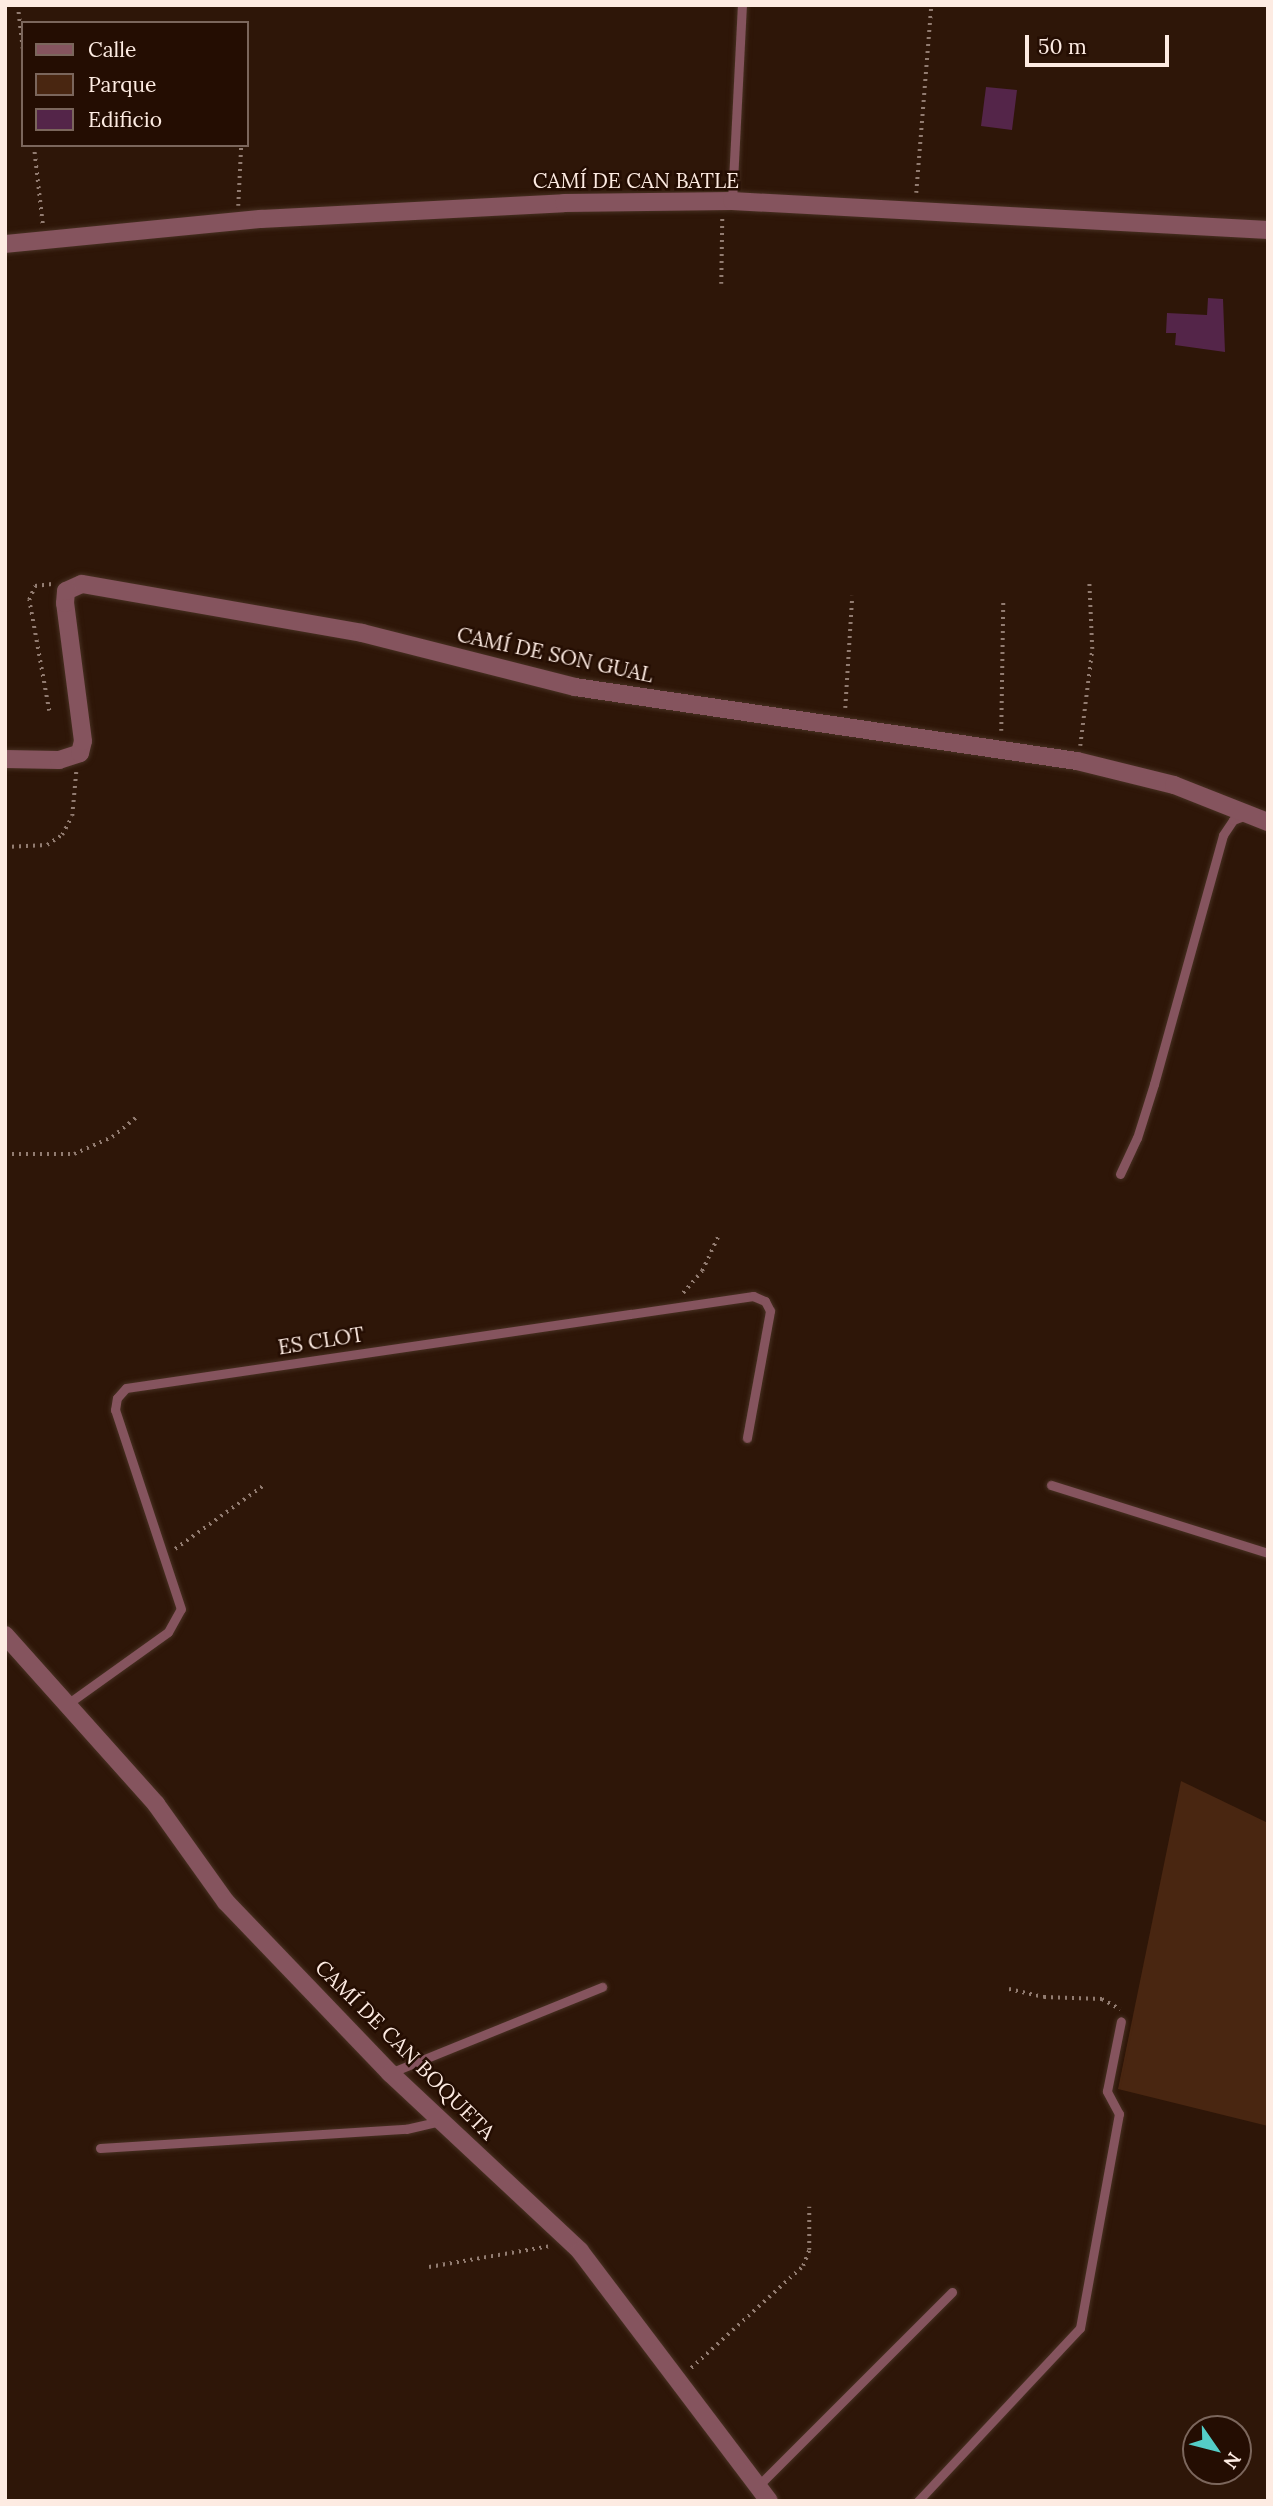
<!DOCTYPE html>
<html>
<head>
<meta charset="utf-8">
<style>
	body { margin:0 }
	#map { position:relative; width:1273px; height:2506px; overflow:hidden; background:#2e1608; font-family:Lora,serif }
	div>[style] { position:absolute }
	.green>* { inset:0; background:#492611 }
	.building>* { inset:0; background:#542549 }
	.path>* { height:3.5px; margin-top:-1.75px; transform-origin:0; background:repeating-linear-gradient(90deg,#927c71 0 2px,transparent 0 7px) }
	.roads { filter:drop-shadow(0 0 2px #473022) drop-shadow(0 0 2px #473022) }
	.lane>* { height:9px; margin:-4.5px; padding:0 4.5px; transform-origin:4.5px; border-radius:4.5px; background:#85545e }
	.street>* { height:18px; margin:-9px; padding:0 9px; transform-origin:9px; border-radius:9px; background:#85545e }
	span { translate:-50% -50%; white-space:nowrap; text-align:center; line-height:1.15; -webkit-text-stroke:5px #240d02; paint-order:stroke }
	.street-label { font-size:21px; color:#fdebe2 }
	.frame { position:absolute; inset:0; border:7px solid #fdebe2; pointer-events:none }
	.legend { position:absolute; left:21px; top:21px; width:228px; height:126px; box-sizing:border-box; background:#240d02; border:2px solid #7b665c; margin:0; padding:9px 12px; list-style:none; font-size:21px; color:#fdebe2 }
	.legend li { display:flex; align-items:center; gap:14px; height:35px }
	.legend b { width:35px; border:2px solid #7b665c }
	.north { position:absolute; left:1182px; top:2415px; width:70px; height:70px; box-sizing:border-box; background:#240d02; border:2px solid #7b665c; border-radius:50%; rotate:125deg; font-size:19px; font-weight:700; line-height:28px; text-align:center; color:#fdebe2 }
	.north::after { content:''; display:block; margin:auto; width:24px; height:32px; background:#54cdc7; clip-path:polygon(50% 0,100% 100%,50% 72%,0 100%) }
	.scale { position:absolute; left:1025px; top:35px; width:144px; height:32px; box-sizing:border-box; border:4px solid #fdebe2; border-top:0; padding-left:9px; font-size:21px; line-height:24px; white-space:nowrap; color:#fdebe2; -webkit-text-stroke:5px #240d02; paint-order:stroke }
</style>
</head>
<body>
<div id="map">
	<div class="green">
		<i style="clip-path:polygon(1181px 1781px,1268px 1823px,1268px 2126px,1118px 2089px)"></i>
	</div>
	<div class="building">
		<i style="clip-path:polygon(986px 87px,1017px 90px,1012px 130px,981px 126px)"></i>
		<i style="clip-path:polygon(1208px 298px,1223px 299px,1225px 352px,1175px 345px,1176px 333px,1166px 333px,1167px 313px,1207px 315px)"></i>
	</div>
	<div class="path">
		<i style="left:18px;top:5px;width:44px;rotate:83.5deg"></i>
		<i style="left:34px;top:145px;width:80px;rotate:83.5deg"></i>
		<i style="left:916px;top:193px;width:189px;rotate:-85.4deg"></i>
		<i style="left:238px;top:206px;width:61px;rotate:-87.2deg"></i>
		<i style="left:721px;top:284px;width:67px;rotate:-89.1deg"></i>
		<i style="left:845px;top:708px;width:112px;rotate:-86.4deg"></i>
		<i style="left:49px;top:711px;width:113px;rotate:-100.2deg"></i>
		<i style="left:29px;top:600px;width:15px;rotate:-67deg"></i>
		<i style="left:35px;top:586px;width:17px;rotate:-7deg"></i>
		<i style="left:1001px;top:731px;width:131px;rotate:-89.1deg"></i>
		<i style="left:1080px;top:746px;width:98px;rotate:-82.9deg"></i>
		<i style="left:1092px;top:649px;width:68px;rotate:-92.5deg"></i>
		<i style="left:5px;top:847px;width:42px;rotate:-2.7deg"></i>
		<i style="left:47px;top:845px;width:18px;rotate:-34deg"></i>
		<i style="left:62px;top:835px;width:21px;rotate:-62deg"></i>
		<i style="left:72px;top:816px;width:44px;rotate:-84.8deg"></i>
		<i style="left:5px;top:1154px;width:69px"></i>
		<i style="left:74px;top:1154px;width:42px;rotate:-24.1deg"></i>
		<i style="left:112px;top:1137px;width:33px;rotate:-39deg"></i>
		<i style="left:683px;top:1293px;width:29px;rotate:-49deg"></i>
		<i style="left:702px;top:1271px;width:38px;rotate:-65deg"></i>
		<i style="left:175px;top:1549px;width:110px;rotate:-35.7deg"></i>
		<i style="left:1009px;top:1989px;width:36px;rotate:13deg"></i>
		<i style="left:1044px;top:1997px;width:58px;rotate:2deg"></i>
		<i style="left:1102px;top:1999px;width:21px;rotate:29deg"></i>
		<i style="left:429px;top:2267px;width:124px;rotate:-9.8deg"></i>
		<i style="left:691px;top:2368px;width:151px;rotate:-42.3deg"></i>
		<i style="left:803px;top:2266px;width:17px;rotate:-69deg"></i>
		<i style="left:809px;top:2250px;width:43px;rotate:-90deg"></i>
	</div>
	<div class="roads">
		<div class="lane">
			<i style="left:732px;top:201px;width:196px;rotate:-87.1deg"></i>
			<i style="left:1120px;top:1174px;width:40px;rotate:-65deg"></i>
			<i style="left:1137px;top:1138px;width:57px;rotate:-72.5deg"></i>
			<i style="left:1154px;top:1084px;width:258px;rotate:-74.5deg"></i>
			<i style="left:1223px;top:835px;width:18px;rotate:-56deg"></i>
			<i style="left:1233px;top:820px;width:12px;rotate:-20deg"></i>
			<i style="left:1051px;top:1485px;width:227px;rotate:17.4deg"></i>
			<i style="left:66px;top:1705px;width:125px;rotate:-35.6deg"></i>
			<i style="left:168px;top:1632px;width:26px;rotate:-61deg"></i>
			<i style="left:181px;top:1609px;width:210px;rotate:-108.3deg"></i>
			<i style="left:115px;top:1410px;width:12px;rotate:-81deg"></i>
			<i style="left:117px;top:1398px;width:13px;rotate:-48deg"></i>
			<i style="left:126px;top:1388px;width:634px;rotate:-8.35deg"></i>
			<i style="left:753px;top:1296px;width:13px;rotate:23deg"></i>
			<i style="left:765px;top:1301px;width:11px;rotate:63deg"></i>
			<i style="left:770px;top:1311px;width:129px;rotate:100.3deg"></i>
			<i style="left:390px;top:2073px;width:229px;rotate:-22.1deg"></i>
			<i style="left:100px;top:2148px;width:307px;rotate:-3.6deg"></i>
			<i style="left:406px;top:2129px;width:35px;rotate:-13deg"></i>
			<i style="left:759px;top:2485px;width:273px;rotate:-45deg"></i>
			<i style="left:918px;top:2501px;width:237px;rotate:-46.9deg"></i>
			<i style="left:1080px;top:2328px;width:218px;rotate:-79.7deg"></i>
			<i style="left:1119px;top:2114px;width:26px;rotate:-118deg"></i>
			<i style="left:1107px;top:2091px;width:71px;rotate:-78.7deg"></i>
		</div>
		<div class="street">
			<i style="left:5px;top:244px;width:257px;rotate:-5.6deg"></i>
			<i style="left:261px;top:219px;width:303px;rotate:-3deg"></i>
			<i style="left:564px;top:203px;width:168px;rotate:-0.7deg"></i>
			<i style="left:732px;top:201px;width:537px;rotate:3.1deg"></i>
			<i style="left:5px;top:759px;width:54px;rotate:1.1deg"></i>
			<i style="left:59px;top:760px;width:22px;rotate:-18deg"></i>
			<i style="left:80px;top:753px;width:12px;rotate:-76deg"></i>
			<i style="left:83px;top:741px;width:139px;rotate:-97.4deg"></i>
			<i style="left:65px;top:603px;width:12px;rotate:-85deg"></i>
			<i style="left:66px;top:591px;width:17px;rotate:-24deg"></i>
			<i style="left:82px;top:584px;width:284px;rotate:9.9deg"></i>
			<i style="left:362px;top:633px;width:220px;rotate:14.2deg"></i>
			<i style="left:575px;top:687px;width:507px;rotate:8.39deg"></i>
			<i style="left:1077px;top:761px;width:100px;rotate:13.9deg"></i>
			<i style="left:1174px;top:785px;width:101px;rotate:21.5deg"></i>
			<i style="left:5px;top:1635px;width:227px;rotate:48.2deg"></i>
			<i style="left:156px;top:1804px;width:120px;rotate:54.5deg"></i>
			<i style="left:226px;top:1902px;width:237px;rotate:46.2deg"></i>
			<i style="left:390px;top:2073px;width:260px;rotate:43.1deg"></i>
			<i style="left:580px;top:2251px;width:313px;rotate:52.9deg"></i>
		</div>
	</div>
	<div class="street-label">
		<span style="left:636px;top:181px">CAMÍ DE CAN BATLE</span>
		<span style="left:555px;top:655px;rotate:12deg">CAMÍ DE SON GUAL</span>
		<span style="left:321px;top:1341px;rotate:-9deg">ES CLOT</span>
		<span style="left:405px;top:2050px;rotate:45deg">CAMÍ DE CAN BOQUETA</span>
	</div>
	<div class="frame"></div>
	<ul class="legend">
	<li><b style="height:9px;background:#85545e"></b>Calle</li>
	<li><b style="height:19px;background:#492611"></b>Parque</li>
	<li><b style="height:19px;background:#542549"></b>Edificio</li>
	</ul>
	<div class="north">N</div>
	<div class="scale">50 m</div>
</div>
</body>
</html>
